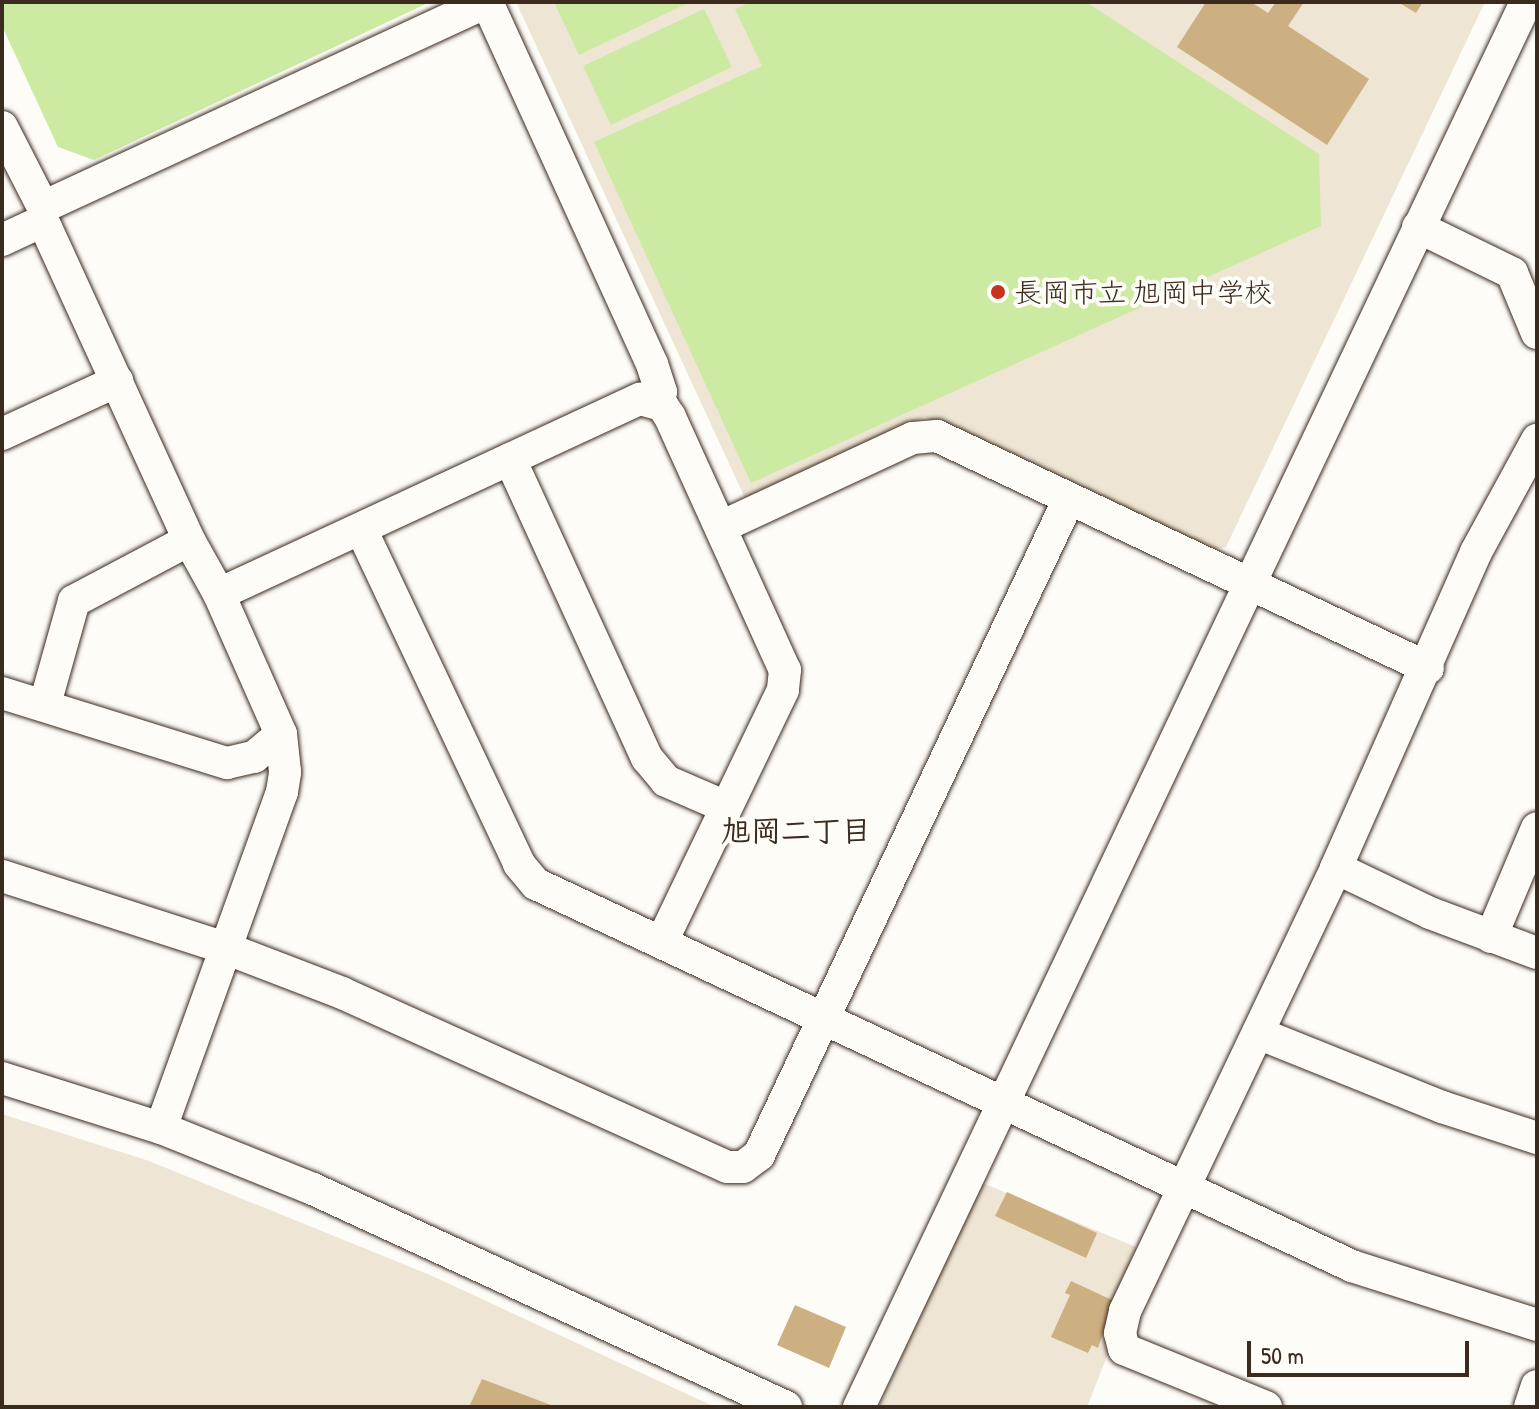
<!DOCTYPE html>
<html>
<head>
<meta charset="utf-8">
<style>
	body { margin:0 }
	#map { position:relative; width:1539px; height:1409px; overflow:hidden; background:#fdfcf7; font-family:"Patrick Hand","Klee One",sans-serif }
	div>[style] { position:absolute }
	.built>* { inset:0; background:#eee5d4 }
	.green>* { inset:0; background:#cceaa2 }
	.building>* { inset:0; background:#ccb082 }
	.roads { filter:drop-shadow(0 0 2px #3b2a1e) drop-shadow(0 0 2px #3b2a1e) }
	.minor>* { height:32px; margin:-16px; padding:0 16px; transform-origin:16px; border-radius:16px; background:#fdfcf7 }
	.dots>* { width:22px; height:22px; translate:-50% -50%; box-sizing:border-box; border:4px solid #fdfcf7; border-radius:50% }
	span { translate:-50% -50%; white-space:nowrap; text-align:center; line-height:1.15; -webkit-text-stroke:8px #fdfcf7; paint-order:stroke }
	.poi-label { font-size:28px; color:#3b2a1e }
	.left { translate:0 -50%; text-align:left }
	.neighbourhood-label { font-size:30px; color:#3b2a1e; font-weight:700 }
	.frame { position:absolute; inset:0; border:4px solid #3b2a1e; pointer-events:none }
	.scale { position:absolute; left:1247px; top:1341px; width:222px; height:36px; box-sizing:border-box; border:4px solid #3b2a1e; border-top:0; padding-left:10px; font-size:24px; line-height:28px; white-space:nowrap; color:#3b2a1e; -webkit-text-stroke:6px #fdfcf7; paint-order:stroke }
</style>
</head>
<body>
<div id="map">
	<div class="built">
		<i style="clip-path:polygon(516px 2px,1485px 2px,1226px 547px,1209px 550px,925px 417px,745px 498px)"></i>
		<i style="clip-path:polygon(2px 1114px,149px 1161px,430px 1275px,715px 1407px,2px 1407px)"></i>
		<i style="clip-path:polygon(980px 1182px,1148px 1252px,1087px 1407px,879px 1407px)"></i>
	</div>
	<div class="green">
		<i style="clip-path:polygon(2px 2px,430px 2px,94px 160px,58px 147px,2px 26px)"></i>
		<i style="clip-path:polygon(554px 2px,690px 2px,579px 55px)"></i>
		<i style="clip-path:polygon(751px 2px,1086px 2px,1319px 154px,1321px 226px,751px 483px,594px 142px,762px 66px,735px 9px)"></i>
		<i style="clip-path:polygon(704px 9px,732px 67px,611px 125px,583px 66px)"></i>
	</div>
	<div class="building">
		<i style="clip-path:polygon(1206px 2px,1251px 2px,1268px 13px,1276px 2px,1304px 2px,1288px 26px,1369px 79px,1327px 145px,1177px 47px)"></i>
		<i style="clip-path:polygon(1398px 2px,1423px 2px,1416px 13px)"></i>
		<i style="clip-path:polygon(1007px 1192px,1097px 1233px,1086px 1258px,995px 1216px)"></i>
		<i style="clip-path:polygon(1071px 1281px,1114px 1301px,1098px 1348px,1092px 1345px,1088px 1353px,1051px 1337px,1070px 1295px,1065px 1293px)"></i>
		<i style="clip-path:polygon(795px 1305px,846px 1327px,829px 1368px,777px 1345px)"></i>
		<i style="clip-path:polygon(482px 1379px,556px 1407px,469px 1407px)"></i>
	</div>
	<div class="roads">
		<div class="minor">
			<i style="left:2px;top:127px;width:90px;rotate:62.9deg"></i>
			<i style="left:43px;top:207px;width:489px;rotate:-24.8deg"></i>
			<i style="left:487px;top:2px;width:398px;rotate:65.5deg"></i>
			<i style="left:652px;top:364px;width:29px;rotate:72deg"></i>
			<i style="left:661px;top:392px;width:12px;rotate:110deg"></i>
			<i style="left:1418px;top:227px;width:105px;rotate:26.1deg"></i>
			<i style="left:1512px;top:273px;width:65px;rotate:67.4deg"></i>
			<i style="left:2px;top:240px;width:45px;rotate:-24.9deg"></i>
			<i style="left:43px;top:221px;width:351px;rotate:65.4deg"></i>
			<i style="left:189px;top:540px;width:62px;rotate:60.9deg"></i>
			<i style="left:2px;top:434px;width:127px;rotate:-24.7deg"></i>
			<i style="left:510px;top:459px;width:329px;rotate:65.4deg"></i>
			<i style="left:647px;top:758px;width:30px;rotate:50deg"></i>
			<i style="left:666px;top:781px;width:65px;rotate:23.4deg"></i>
			<i style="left:723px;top:526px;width:209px;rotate:-24.9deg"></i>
			<i style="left:913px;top:438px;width:24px;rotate:-5deg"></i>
			<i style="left:937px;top:436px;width:543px;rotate:25.29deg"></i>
			<i style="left:361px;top:529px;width:370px;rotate:64.7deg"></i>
			<i style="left:519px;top:864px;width:26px;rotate:50deg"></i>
			<i style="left:536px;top:884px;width:901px;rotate:25.09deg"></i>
			<i style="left:1352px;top:1266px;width:194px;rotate:17.7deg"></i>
			<i style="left:2px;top:693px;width:236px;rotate:17.3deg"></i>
			<i style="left:227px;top:763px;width:28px;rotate:-13deg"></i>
			<i style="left:254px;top:757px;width:35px;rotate:-40deg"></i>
			<i style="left:45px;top:704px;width:107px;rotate:-74.3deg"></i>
			<i style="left:74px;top:601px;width:130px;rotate:-27.9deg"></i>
			<i style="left:1336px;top:868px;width:104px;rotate:25.6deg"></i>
			<i style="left:1430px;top:913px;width:114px;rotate:20.5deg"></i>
			<i style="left:2px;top:876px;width:234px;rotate:17.9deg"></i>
			<i style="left:225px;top:948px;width:125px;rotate:21deg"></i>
			<i style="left:342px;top:993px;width:423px;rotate:24.3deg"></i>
			<i style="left:728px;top:1167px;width:15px"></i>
			<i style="left:743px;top:1167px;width:20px;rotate:-37deg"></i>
			<i style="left:759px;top:1155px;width:726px;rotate:-64.71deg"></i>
			<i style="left:1491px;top:937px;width:118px;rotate:-67.1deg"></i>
			<i style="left:1258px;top:1033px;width:198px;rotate:21.9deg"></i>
			<i style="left:1442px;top:1107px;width:100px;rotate:18.1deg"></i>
			<i style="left:2px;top:1078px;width:167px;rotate:17.5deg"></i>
			<i style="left:161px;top:1128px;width:164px;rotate:21.9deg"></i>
			<i style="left:313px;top:1189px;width:521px;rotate:24.74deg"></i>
			<i style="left:161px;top:1128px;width:357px;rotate:-70.2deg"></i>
			<i style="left:282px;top:792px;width:20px;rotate:-81deg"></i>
			<i style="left:285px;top:772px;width:38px;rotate:-96deg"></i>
			<i style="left:281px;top:734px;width:153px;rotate:-113.9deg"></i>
			<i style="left:219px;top:594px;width:464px;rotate:-24.9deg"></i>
			<i style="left:640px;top:399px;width:23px;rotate:15deg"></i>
			<i style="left:662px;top:405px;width:14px;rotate:56deg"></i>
			<i style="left:670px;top:417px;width:278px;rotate:65.6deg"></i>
			<i style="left:785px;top:670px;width:20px;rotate:96deg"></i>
			<i style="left:783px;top:690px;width:279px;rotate:115.7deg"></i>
			<i style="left:859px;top:1407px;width:1555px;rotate:-64.6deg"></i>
			<i style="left:1266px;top:1407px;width:153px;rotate:-157.8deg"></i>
			<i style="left:1124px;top:1349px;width:16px;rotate:-104deg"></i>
			<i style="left:1120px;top:1333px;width:23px;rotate:-77deg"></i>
			<i style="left:1125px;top:1311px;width:491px;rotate:-64.5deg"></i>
			<i style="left:1336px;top:868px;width:346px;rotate:-66.1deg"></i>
			<i style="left:1476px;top:552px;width:128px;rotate:-61.4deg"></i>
			<i style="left:1530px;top:1407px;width:22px;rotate:-72deg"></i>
		</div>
	</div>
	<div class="dots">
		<i style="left:998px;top:292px;background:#c8321e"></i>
	</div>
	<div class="poi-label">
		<span class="left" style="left:1014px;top:292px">長岡市立 旭岡中学校</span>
	</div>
	<div class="neighbourhood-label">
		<span style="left:796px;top:830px">旭岡二丁目</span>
	</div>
	<div class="frame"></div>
	<div class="scale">50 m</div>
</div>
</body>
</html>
